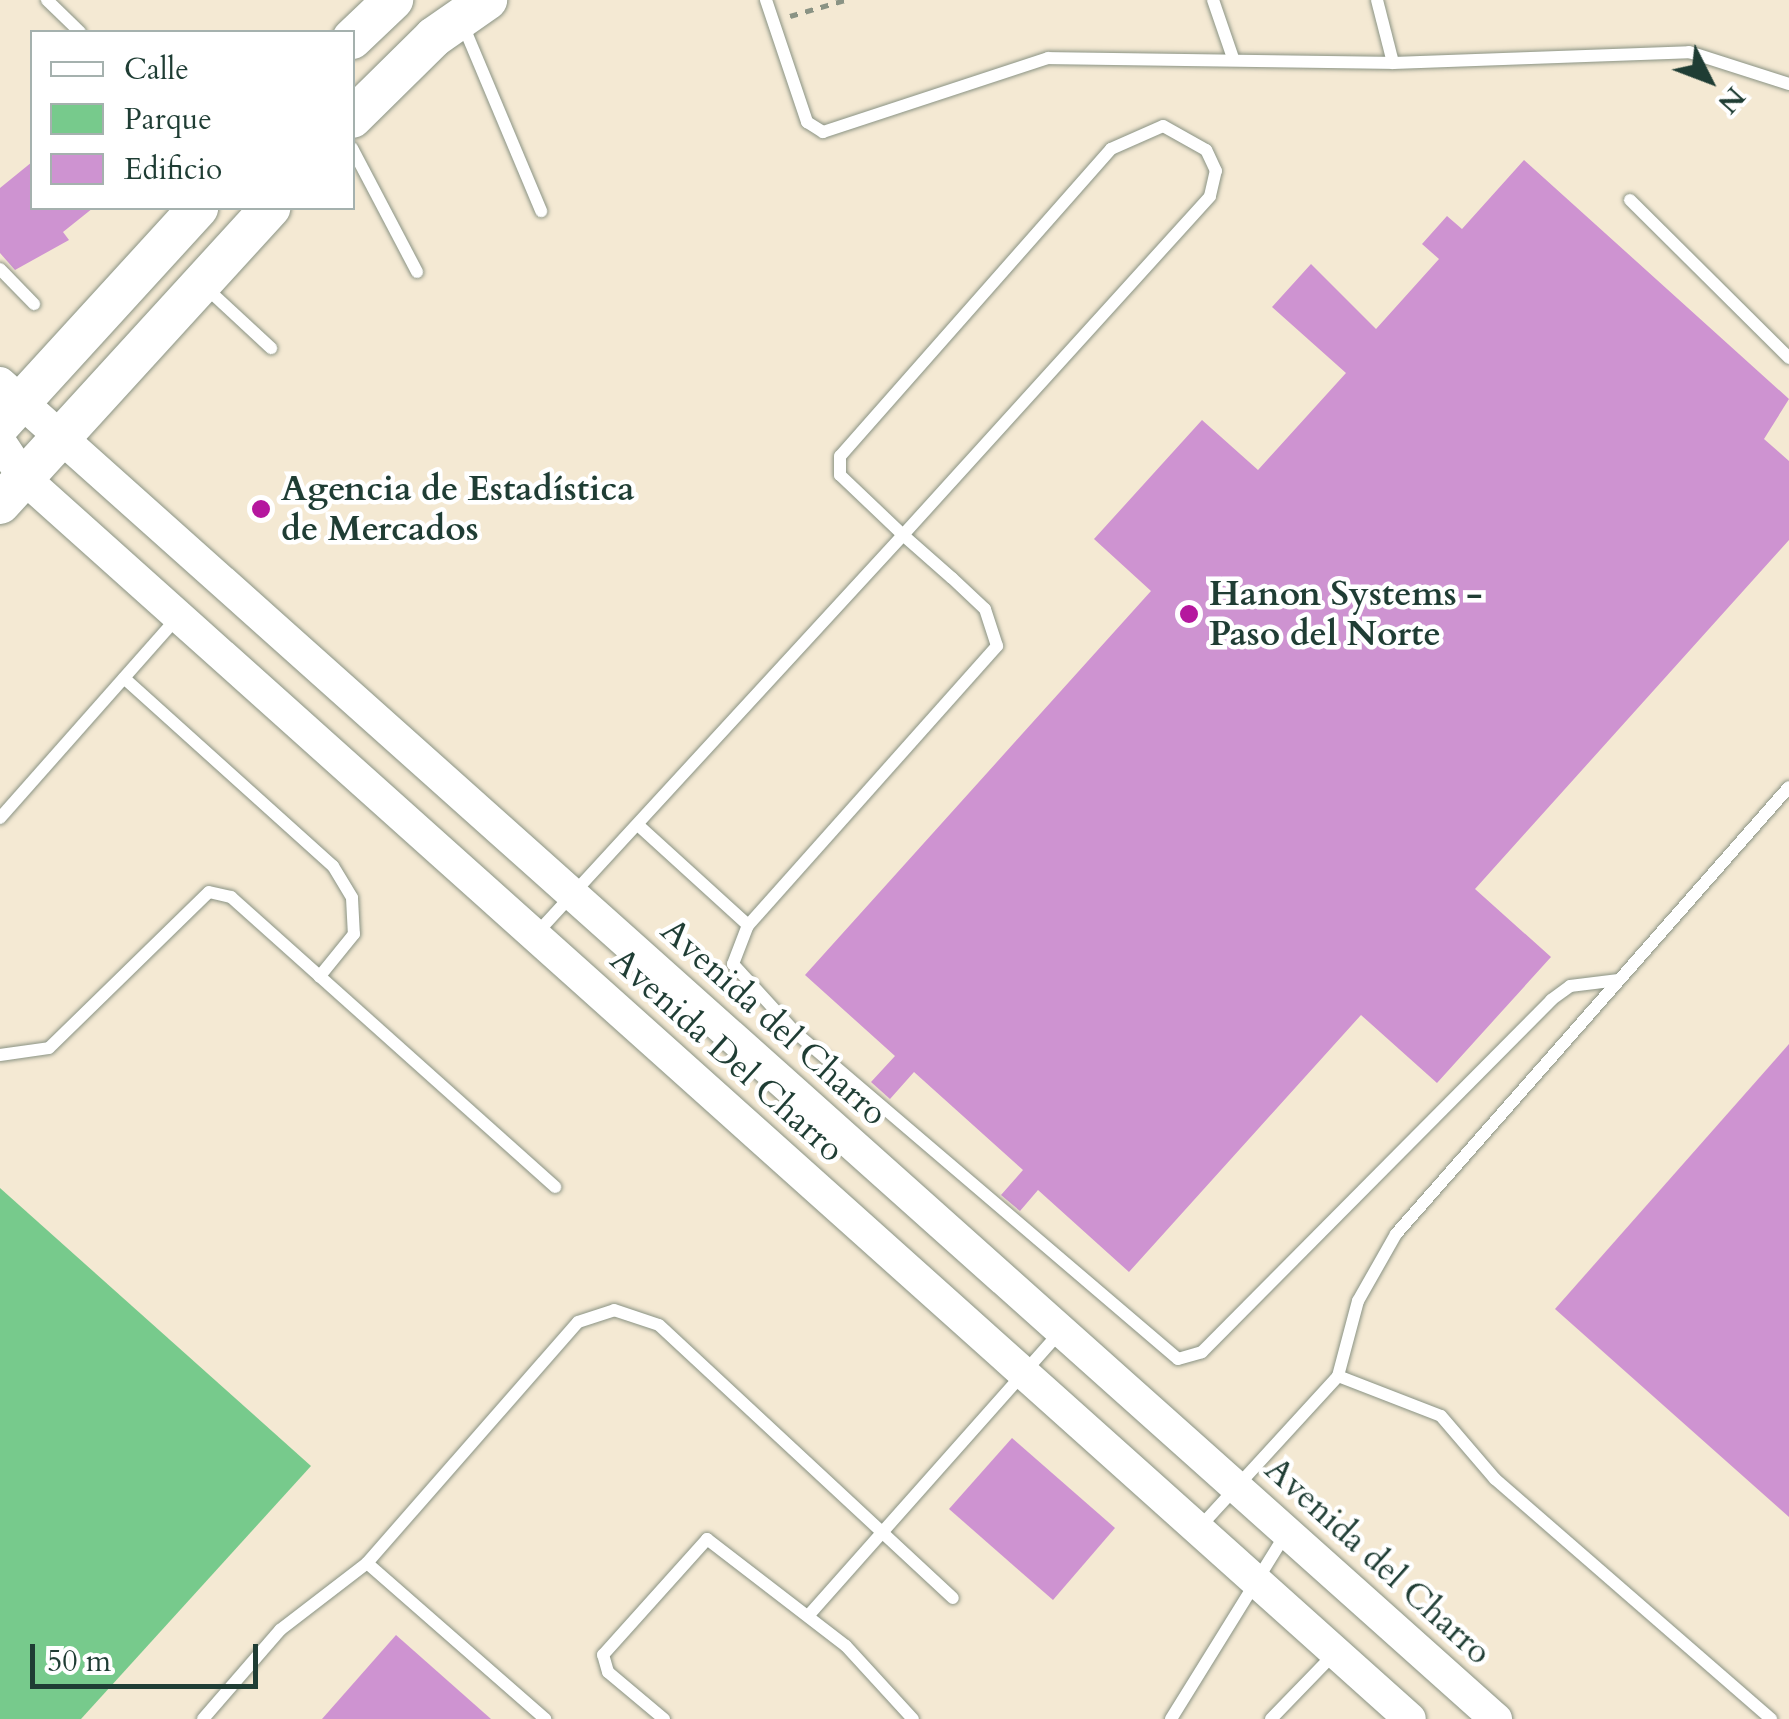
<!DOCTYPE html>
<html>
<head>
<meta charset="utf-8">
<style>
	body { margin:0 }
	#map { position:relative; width:1789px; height:1719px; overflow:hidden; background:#f4e9d3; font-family:Cardo,serif }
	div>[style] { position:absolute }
	.green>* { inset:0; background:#77ca8c }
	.building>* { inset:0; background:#ce93d1 }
	.path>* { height:5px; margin-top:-2.5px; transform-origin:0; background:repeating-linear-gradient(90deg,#8a9384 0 8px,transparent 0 16px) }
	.roads { filter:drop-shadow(0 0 2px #8a9384) drop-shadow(0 0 2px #8a9384) }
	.service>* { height:12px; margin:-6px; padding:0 6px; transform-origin:6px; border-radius:6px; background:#fff }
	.tertiary>* { height:32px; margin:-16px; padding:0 16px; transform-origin:16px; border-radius:16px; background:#fff }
	.primary>* { height:40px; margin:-20px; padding:0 20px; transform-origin:20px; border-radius:20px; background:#fff }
	.dots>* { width:28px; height:28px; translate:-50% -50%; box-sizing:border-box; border:5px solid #fff; border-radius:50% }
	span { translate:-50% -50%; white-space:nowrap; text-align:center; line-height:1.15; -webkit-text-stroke:9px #fff; paint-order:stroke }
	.poi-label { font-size:35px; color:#1f3d34; font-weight:700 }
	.left { translate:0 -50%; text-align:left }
	.street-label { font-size:35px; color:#1f3d34 }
	.legend { position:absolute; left:30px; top:30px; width:325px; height:180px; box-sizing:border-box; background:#fff; border:2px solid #a5b1ae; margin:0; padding:12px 18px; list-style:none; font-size:30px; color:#1f3d34 }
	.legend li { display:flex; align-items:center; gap:20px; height:50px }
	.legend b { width:50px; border:2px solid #a5b1ae }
	.north { position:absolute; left:1659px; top:30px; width:100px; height:100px; -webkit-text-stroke:8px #fff; paint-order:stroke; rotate:132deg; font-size:28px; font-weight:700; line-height:40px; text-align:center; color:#1f3d34 }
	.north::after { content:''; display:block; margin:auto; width:35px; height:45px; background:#1f3d34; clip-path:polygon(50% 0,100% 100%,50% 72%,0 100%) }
	.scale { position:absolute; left:30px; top:1644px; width:228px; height:45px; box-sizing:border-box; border:5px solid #1f3d34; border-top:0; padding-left:12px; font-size:30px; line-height:35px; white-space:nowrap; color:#1f3d34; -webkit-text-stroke:8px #fff; paint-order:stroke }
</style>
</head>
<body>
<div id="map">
	<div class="green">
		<i style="clip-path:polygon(0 1188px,311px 1466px,81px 1719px,0 1719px)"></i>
	</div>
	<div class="building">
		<i style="clip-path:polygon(1524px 160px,1789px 399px,1764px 439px,1789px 461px,1789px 540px,1475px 889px,1551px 957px,1437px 1083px,1361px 1015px,1129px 1272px,1038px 1190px,1020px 1211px,1001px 1195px,1023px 1170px,914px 1072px,890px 1099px,871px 1082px,895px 1056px,805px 975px,1151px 591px,1094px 539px,1202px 420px,1258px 470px,1346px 373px,1272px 307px,1311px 264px,1376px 329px,1439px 259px,1422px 244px,1447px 216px,1462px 229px)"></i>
		<i style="clip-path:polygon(32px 162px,32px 208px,93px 208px,63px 232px,69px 240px,15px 270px,0 253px,0 188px)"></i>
		<i style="clip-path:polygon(1789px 1044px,1789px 1517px,1555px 1309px)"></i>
		<i style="clip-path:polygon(1012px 1438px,1115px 1528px,1053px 1600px,949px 1509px)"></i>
		<i style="clip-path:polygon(396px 1635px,491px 1719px,322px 1719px)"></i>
	</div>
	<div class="path">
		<i style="left:790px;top:16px;width:57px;rotate:-16.2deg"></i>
	</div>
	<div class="roads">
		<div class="service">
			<i style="left:47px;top:0;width:46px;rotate:44.1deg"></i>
			<i style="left:766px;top:0;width:129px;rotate:71.4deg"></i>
			<i style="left:807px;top:122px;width:19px;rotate:32deg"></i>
			<i style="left:823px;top:132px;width:237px;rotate:-18.2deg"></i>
			<i style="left:1048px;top:58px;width:345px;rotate:0.8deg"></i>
			<i style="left:1213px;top:0;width:61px;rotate:71deg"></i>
			<i style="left:1377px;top:0;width:65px;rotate:75.7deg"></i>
			<i style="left:1393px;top:63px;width:296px;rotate:-2.1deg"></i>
			<i style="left:1689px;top:52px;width:105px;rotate:17.7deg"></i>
			<i style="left:463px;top:25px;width:202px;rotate:67.2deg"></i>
			<i style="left:352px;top:148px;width:140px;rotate:62.3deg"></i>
			<i style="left:1630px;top:200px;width:224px;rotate:44.8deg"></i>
			<i style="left:0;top:269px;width:49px;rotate:45.8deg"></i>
			<i style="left:203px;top:285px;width:93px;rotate:42.8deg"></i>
			<i style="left:124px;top:678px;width:281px;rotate:42deg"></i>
			<i style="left:333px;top:866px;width:37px;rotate:59deg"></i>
			<i style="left:352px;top:898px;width:36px;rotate:87deg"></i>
			<i style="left:354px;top:934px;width:55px;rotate:129.1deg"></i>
			<i style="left:0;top:818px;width:267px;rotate:-48.5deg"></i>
			<i style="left:638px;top:825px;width:149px;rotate:42.3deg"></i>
			<i style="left:536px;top:934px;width:542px;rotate:-47.39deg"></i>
			<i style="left:903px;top:535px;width:457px;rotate:-47.8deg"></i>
			<i style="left:1210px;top:196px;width:26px;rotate:-77deg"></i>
			<i style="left:1216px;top:171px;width:23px;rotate:-115deg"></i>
			<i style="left:1206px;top:150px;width:49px;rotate:-150.8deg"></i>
			<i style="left:1163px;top:126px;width:57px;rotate:156.1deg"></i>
			<i style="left:1111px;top:149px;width:409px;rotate:131.4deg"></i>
			<i style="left:840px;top:456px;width:19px;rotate:90deg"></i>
			<i style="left:840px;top:475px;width:87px;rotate:43.6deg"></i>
			<i style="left:903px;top:535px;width:65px;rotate:41.3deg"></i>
			<i style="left:952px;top:578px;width:45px;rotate:43.2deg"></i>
			<i style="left:985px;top:609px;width:39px;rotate:72deg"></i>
			<i style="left:997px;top:646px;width:374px;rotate:131.7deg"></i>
			<i style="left:748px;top:925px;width:42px;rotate:111deg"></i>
			<i style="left:733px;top:964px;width:93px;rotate:47.6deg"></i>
			<i style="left:796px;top:1033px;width:502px;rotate:40.48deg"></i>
			<i style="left:1178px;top:1359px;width:25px;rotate:-16deg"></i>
			<i style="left:1202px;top:1352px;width:496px;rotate:-45.2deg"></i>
			<i style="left:1551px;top:1000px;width:24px;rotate:-36deg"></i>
			<i style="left:1570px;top:986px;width:49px;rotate:-7deg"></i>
			<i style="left:0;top:1055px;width:49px;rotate:-8.1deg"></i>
			<i style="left:49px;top:1048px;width:223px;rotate:-44.3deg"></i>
			<i style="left:209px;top:892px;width:23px;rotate:13deg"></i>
			<i style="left:231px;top:897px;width:435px;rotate:41.8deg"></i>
			<i style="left:1338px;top:1376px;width:110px;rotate:21.2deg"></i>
			<i style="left:1441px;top:1416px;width:83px;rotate:49.4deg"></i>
			<i style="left:1495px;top:1479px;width:366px;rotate:41deg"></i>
			<i style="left:1198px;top:1529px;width:207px;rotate:-47.5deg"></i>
			<i style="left:1338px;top:1376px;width:78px;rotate:-75.1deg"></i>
			<i style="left:1358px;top:1301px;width:77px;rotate:-60.4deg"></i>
			<i style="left:1396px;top:1234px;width:595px;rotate:-48.68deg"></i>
			<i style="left:367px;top:1563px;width:320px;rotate:-48.8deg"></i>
			<i style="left:578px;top:1322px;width:38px;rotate:-18deg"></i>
			<i style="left:614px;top:1310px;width:47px;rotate:18.4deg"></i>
			<i style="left:659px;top:1325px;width:401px;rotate:42.9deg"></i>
			<i style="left:808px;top:1616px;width:381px;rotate:-48.4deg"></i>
			<i style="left:203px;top:1719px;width:118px;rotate:-49.1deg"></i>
			<i style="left:280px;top:1630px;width:110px;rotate:-37.6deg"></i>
			<i style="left:367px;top:1563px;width:237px;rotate:41.2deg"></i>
			<i style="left:664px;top:1719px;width:73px;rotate:-140deg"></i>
			<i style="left:608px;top:1672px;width:18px;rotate:-106deg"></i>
			<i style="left:603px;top:1655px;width:156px;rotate:-48.1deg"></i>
			<i style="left:707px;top:1539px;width:175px;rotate:37.6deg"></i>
			<i style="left:846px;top:1646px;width:99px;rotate:47.5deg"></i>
			<i style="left:1171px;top:1719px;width:216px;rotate:-58.2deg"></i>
			<i style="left:1271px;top:1719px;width:91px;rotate:-45.9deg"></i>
		</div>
		<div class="tertiary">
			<i style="left:0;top:383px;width:2006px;rotate:41.77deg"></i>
			<i style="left:0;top:442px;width:43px;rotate:56.3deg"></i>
			<i style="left:24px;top:478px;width:1860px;rotate:41.84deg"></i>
		</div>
		<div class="primary">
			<i style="left:352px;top:39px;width:57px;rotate:-43.6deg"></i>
			<i style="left:352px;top:118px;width:115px;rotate:-44.6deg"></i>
			<i style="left:434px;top:37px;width:65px;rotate:-34.9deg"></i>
			<i style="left:0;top:425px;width:294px;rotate:-47.6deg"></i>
			<i style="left:0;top:504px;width:401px;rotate:-47.6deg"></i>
		</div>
	</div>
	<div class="dots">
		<i style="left:261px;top:509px;background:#b5179e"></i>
		<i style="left:1189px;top:614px;background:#b5179e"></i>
	</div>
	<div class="poi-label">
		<span class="left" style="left:281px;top:509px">Agencia de Estadística<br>de Mercados</span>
		<span class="left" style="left:1209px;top:614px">Hanon Systems -<br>Paso del Norte</span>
	</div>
	<div class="street-label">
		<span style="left:774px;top:1022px;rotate:42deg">Avenida del Charro</span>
		<span style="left:727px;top:1055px;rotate:42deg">Avenida Del Charro</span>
		<span style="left:1378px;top:1561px;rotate:42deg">Avenida del Charro</span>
	</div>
	<ul class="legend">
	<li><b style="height:12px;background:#fff"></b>Calle</li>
	<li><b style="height:28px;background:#77ca8c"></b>Parque</li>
	<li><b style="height:28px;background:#ce93d1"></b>Edificio</li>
	</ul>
	<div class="north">N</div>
	<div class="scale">50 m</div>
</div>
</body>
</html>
